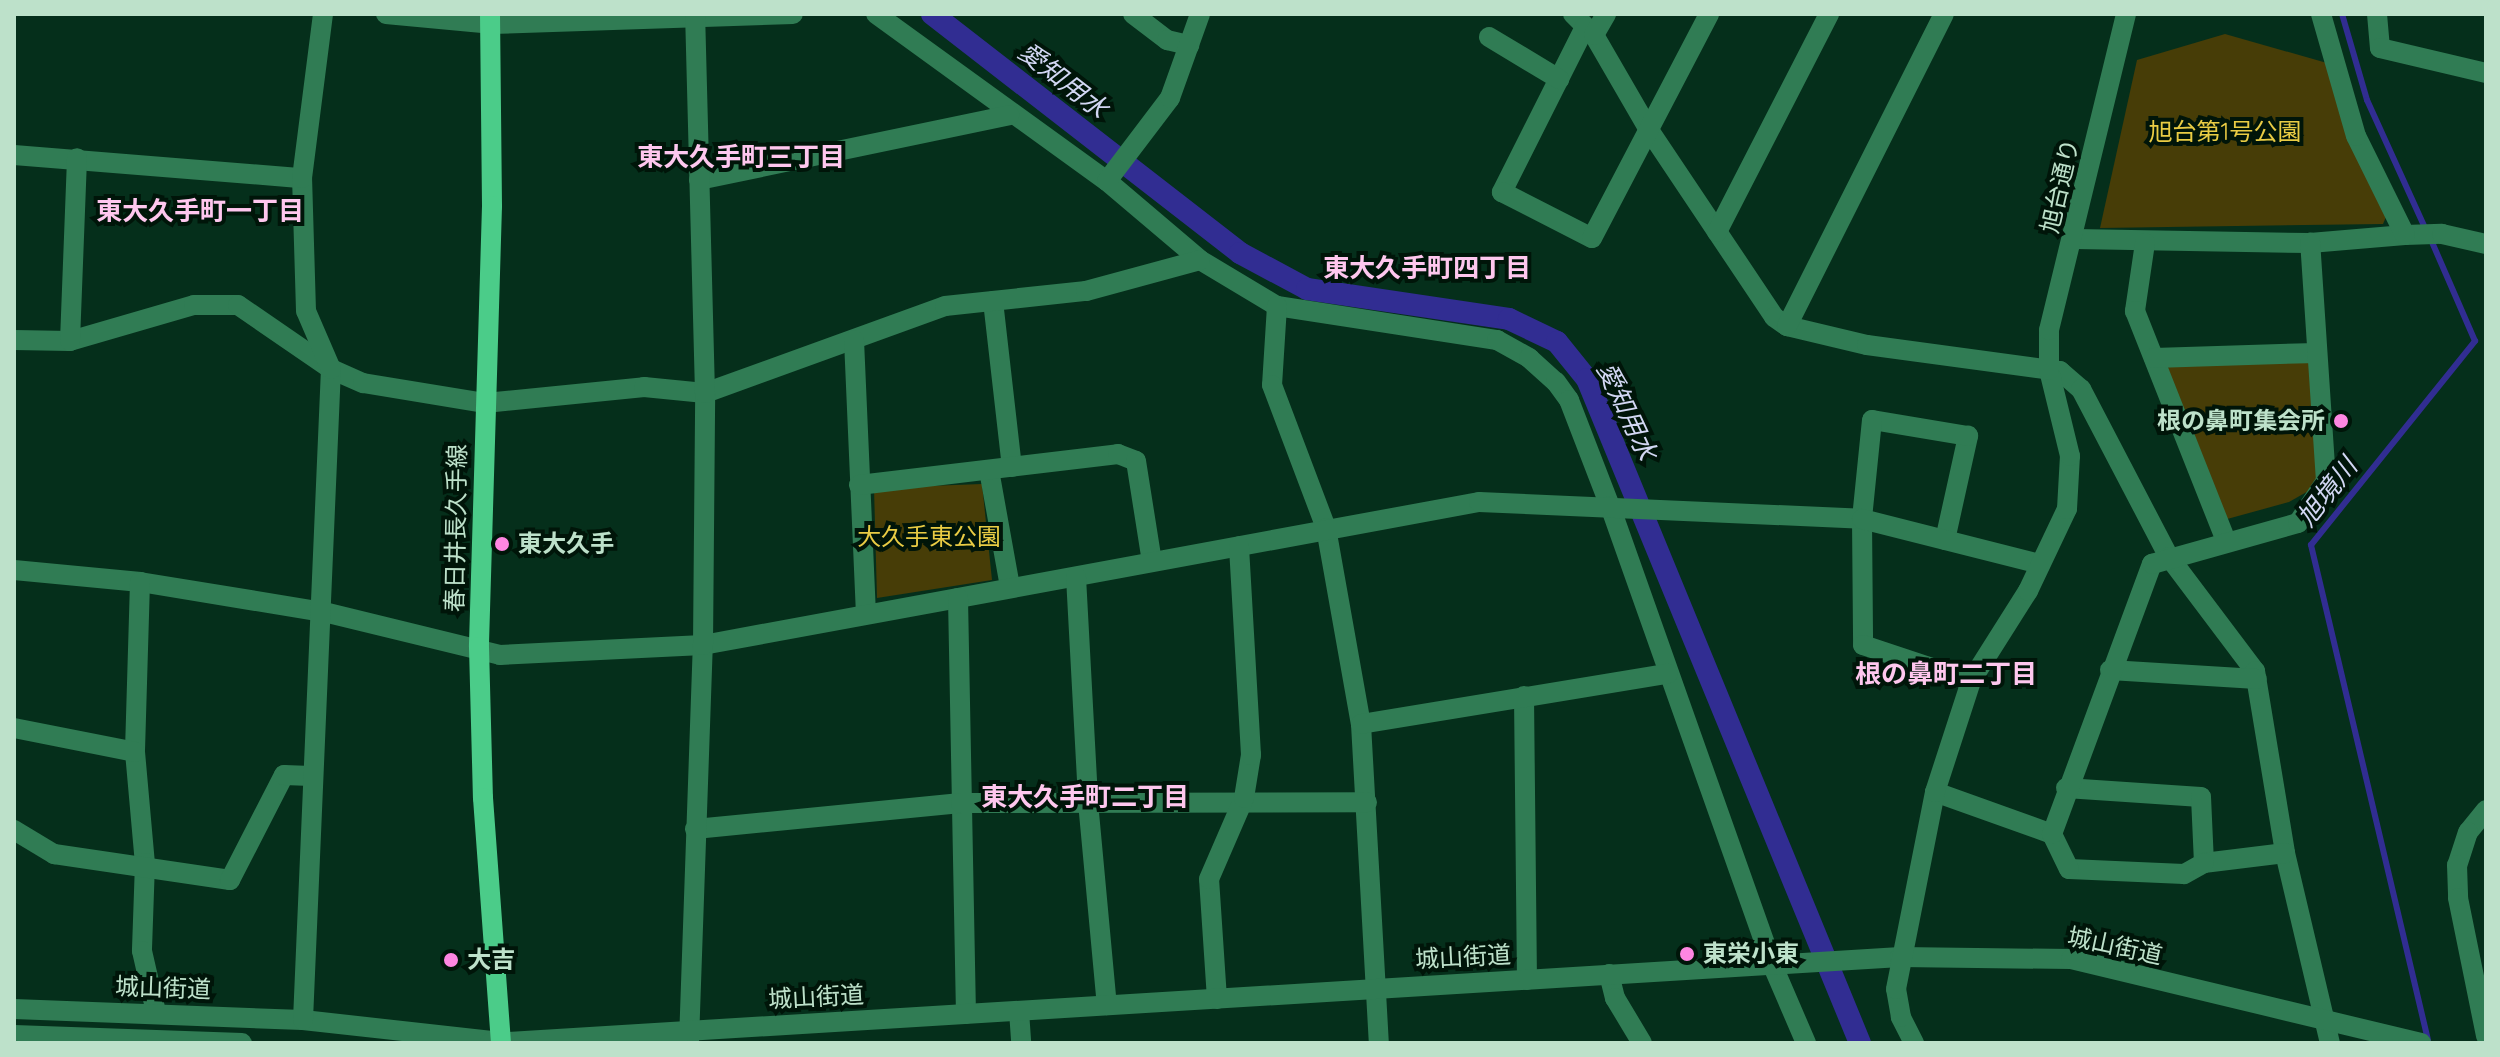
<!DOCTYPE html>
<html>
<head>
<meta charset="utf-8">
<style>
	body { margin:0 }
	#map { position:relative; width:2500px; height:1057px; overflow:hidden; background:#052f1b; font-family:Quicksand,"Noto Sans JP",sans-serif }
	div>[style] { position:absolute }
	.green>* { inset:0; background:#473d07 }
	.stream>* { height:6px; margin:-3px; padding:0 3px; transform-origin:3px; border-radius:3px; background:#312d92 }
	.canal>* { height:22px; margin:-11px; padding:0 11px; transform-origin:11px; border-radius:11px; background:#312d92 }
	.minor>* { height:20px; margin:-10px; padding:0 10px; transform-origin:10px; border-radius:10px; background:#307c54 }
	.major>* { height:20px; margin:-10px; padding:0 10px; transform-origin:10px; border-radius:10px; background:#4bcc89 }
	.dots>* { width:22px; height:22px; translate:-50% -50%; box-sizing:border-box; border:4px solid #001509; border-radius:50% }
	span { translate:-50% -50%; white-space:nowrap; text-align:center; line-height:1.15; -webkit-text-stroke:8px #001509; paint-order:stroke }
	.park-label { font-size:24px; color:#e9cc44 }
	.street-label { font-size:24px; color:#bde1ca }
	.poi-label { font-size:24px; color:#bde1ca; font-weight:700 }
	.right { translate:-100% -50%; text-align:right }
	.left { translate:0 -50%; text-align:left }
	.water-label { font-size:26px; color:#d2d7f3; font-style:italic }
	.neighbourhood-label { font-size:26px; color:#fec7ee; font-weight:700 }
	.frame { position:absolute; inset:0; border:16px solid #bde1ca; pointer-events:none }
</style>
</head>
<body>
<div id="map">
	<div class="green">
		<i style="clip-path:polygon(2225px 34px,2327px 63px,2388px 212px,2383px 224px,2100px 228px,2137px 60px)"></i>
		<i style="clip-path:polygon(2308px 353px,2326px 481px,2289px 502px,2220px 521px,2166px 366px)"></i>
		<i style="clip-path:polygon(982px 484px,992px 580px,877px 598px,874px 488px)"></i>
	</div>
	<div class="stream">
		<i style="left:2342px;top:14px;width:90px;rotate:73.8deg"></i>
		<i style="left:2367px;top:100px;width:143px;rotate:65.6deg"></i>
		<i style="left:2428px;top:1040px;width:509px;rotate:-103.3deg"></i>
		<i style="left:2311px;top:545px;width:262px;rotate:-51.2deg"></i>
		<i style="left:2475px;top:341px;width:110px;rotate:-113.5deg"></i>
	</div>
	<div class="canal">
		<i style="left:932px;top:14px;width:390px;rotate:37.8deg"></i>
		<i style="left:1240px;top:253px;width:76px;rotate:28.2deg"></i>
		<i style="left:1307px;top:289px;width:204px;rotate:8.4deg"></i>
		<i style="left:1509px;top:319px;width:53px;rotate:25.6deg"></i>
		<i style="left:1557px;top:342px;width:48px;rotate:51deg"></i>
		<i style="left:1587px;top:379px;width:718px;rotate:67.65deg"></i>
	</div>
	<div class="minor">
		<i style="left:386px;top:14px;width:105px;rotate:5.4deg"></i>
		<i style="left:491px;top:24px;width:302px;rotate:-1.9deg"></i>
		<i style="left:876px;top:14px;width:285px;rotate:35.9deg"></i>
		<i style="left:1107px;top:181px;width:122px;rotate:40.3deg"></i>
		<i style="left:1200px;top:260px;width:90px;rotate:30.9deg"></i>
		<i style="left:1277px;top:306px;width:223px;rotate:8.8deg"></i>
		<i style="left:1497px;top:340px;width:37px;rotate:29deg"></i>
		<i style="left:1529px;top:358px;width:36px;rotate:42deg"></i>
		<i style="left:1556px;top:382px;width:22px;rotate:54deg"></i>
		<i style="left:1569px;top:400px;width:114px;rotate:68.9deg"></i>
		<i style="left:1610px;top:506px;width:486px;rotate:70.5deg"></i>
		<i style="left:1772px;top:964px;width:86px;rotate:66.7deg"></i>
		<i style="left:1133px;top:14px;width:43px;rotate:37.4deg"></i>
		<i style="left:1167px;top:40px;width:23px;rotate:13deg"></i>
		<i style="left:1573px;top:14px;width:30px;rotate:45deg"></i>
		<i style="left:1594px;top:35px;width:110px;rotate:59.9deg"></i>
		<i style="left:1649px;top:130px;width:225px;rotate:56.2deg"></i>
		<i style="left:1774px;top:317px;width:16px;rotate:35deg"></i>
		<i style="left:1787px;top:326px;width:82px;rotate:13.4deg"></i>
		<i style="left:1867px;top:345px;width:195px;rotate:7.7deg"></i>
		<i style="left:2060px;top:371px;width:28px;rotate:41deg"></i>
		<i style="left:2081px;top:389px;width:190px;rotate:62.4deg"></i>
		<i style="left:2169px;top:557px;width:143px;rotate:53deg"></i>
		<i style="left:2255px;top:671px;width:184px;rotate:80.6deg"></i>
		<i style="left:2285px;top:853px;width:195px;rotate:76.7deg"></i>
		<i style="left:2377px;top:14px;width:34px;rotate:85deg"></i>
		<i style="left:2380px;top:48px;width:109px;rotate:13.3deg"></i>
		<i style="left:1585px;top:27px;width:185px;rotate:116.7deg"></i>
		<i style="left:1502px;top:192px;width:101px;rotate:27.1deg"></i>
		<i style="left:1592px;top:238px;width:253px;rotate:-62.4deg"></i>
		<i style="left:1594px;top:35px;width:24px;rotate:-60deg"></i>
		<i style="left:1489px;top:37px;width:82px;rotate:31deg"></i>
		<i style="left:14px;top:155px;width:289px;rotate:4.6deg"></i>
		<i style="left:699px;top:180px;width:317px;rotate:-11.8deg"></i>
		<i style="left:1107px;top:181px;width:104px;rotate:-52.8deg"></i>
		<i style="left:1170px;top:98px;width:89px;rotate:-70.3deg"></i>
		<i style="left:1717px;top:232px;width:245px;rotate:-62.8deg"></i>
		<i style="left:2405px;top:235px;width:37px;rotate:-2deg"></i>
		<i style="left:2442px;top:234px;width:45px;rotate:12.8deg"></i>
		<i style="left:2075px;top:239px;width:235px;rotate:1deg"></i>
		<i style="left:2310px;top:243px;width:95px;rotate:-4.8deg"></i>
		<i style="left:2405px;top:235px;width:110px;rotate:-116.3deg"></i>
		<i style="left:2356px;top:136px;width:127px;rotate:-106deg"></i>
		<i style="left:2145px;top:243px;width:69px;rotate:98.4deg"></i>
		<i style="left:2135px;top:311px;width:247px;rotate:68.4deg"></i>
		<i style="left:993px;top:301px;width:167px;rotate:83.5deg"></i>
		<i style="left:1277px;top:306px;width:79px;rotate:93.6deg"></i>
		<i style="left:1272px;top:385px;width:153px;rotate:69.3deg"></i>
		<i style="left:1326px;top:528px;width:199px;rotate:79.9deg"></i>
		<i style="left:1361px;top:724px;width:320px;rotate:86.8deg"></i>
		<i style="left:1787px;top:326px;width:349px;rotate:-63.3deg"></i>
		<i style="left:14px;top:340px;width:56px;rotate:1deg"></i>
		<i style="left:70px;top:341px;width:129px;rotate:-16.2deg"></i>
		<i style="left:194px;top:305px;width:44px"></i>
		<i style="left:238px;top:305px;width:113px;rotate:34.5deg"></i>
		<i style="left:331px;top:369px;width:35px;rotate:24deg"></i>
		<i style="left:363px;top:383px;width:124px;rotate:9.3deg"></i>
		<i style="left:485px;top:403px;width:160px;rotate:-5.7deg"></i>
		<i style="left:644px;top:387px;width:61px;rotate:5.6deg"></i>
		<i style="left:705px;top:393px;width:255px;rotate:-19.9deg"></i>
		<i style="left:945px;top:306px;width:142px;rotate:-6.1deg"></i>
		<i style="left:1086px;top:291px;width:118px;rotate:-15.2deg"></i>
		<i style="left:854px;top:340px;width:272px;rotate:87.5deg"></i>
		<i style="left:70px;top:341px;width:183px;rotate:-87.8deg"></i>
		<i style="left:2154px;top:358px;width:163px;rotate:-1.8deg"></i>
		<i style="left:989px;top:470px;width:119px;rotate:79.8deg"></i>
		<i style="left:859px;top:485px;width:261px;rotate:-6.8deg"></i>
		<i style="left:1118px;top:454px;width:19px;rotate:21deg"></i>
		<i style="left:1136px;top:461px;width:102px;rotate:81deg"></i>
		<i style="left:1945px;top:540px;width:107px;rotate:-77.5deg"></i>
		<i style="left:1968px;top:436px;width:97px;rotate:-170.5deg"></i>
		<i style="left:1872px;top:420px;width:100px;rotate:95.8deg"></i>
		<i style="left:1862px;top:519px;width:126px;rotate:89.5deg"></i>
		<i style="left:1863px;top:645px;width:114px;rotate:18.4deg"></i>
		<i style="left:14px;top:570px;width:127px;rotate:5.4deg"></i>
		<i style="left:140px;top:582px;width:186px;rotate:9.3deg"></i>
		<i style="left:324px;top:612px;width:181px;rotate:13.7deg"></i>
		<i style="left:500px;top:655px;width:203px;rotate:-2.8deg"></i>
		<i style="left:703px;top:645px;width:789px;rotate:-10.44deg"></i>
		<i style="left:1479px;top:502px;width:383px;rotate:2.5deg"></i>
		<i style="left:1862px;top:519px;width:184px;rotate:14.2deg"></i>
		<i style="left:1076px;top:577px;width:225px;rotate:86.9deg"></i>
		<i style="left:1088px;top:802px;width:204px;rotate:84.7deg"></i>
		<i style="left:140px;top:582px;width:170px;rotate:91.7deg"></i>
		<i style="left:135px;top:752px;width:111px;rotate:84.9deg"></i>
		<i style="left:145px;top:863px;width:88px;rotate:92deg"></i>
		<i style="left:142px;top:951px;width:63px;rotate:77.1deg"></i>
		<i style="left:958px;top:598px;width:416px;rotate:88.9deg"></i>
		<i style="left:2110px;top:670px;width:147px;rotate:3.5deg"></i>
		<i style="left:1524px;top:696px;width:284px;rotate:89.4deg"></i>
		<i style="left:1361px;top:724px;width:311px;rotate:-9.3deg"></i>
		<i style="left:14px;top:728px;width:123px;rotate:11.2deg"></i>
		<i style="left:2066px;top:788px;width:135px;rotate:3.8deg"></i>
		<i style="left:2201px;top:797px;width:66px;rotate:87.4deg"></i>
		<i style="left:1935px;top:792px;width:124px;rotate:19.7deg"></i>
		<i style="left:2486px;top:810px;width:28px;rotate:129deg"></i>
		<i style="left:2468px;top:832px;width:35px;rotate:108deg"></i>
		<i style="left:2457px;top:865px;width:33px;rotate:88deg"></i>
		<i style="left:2458px;top:898px;width:141px;rotate:78.5deg"></i>
		<i style="left:695px;top:829px;width:267px;rotate:-5.6deg"></i>
		<i style="left:961px;top:803px;width:406px;rotate:-0.1deg"></i>
		<i style="left:14px;top:830px;width:47px;rotate:31deg"></i>
		<i style="left:54px;top:854px;width:178px;rotate:8.4deg"></i>
		<i style="left:230px;top:880px;width:118px;rotate:-62.8deg"></i>
		<i style="left:284px;top:775px;width:27px;rotate:2deg"></i>
		<i style="left:2285px;top:853px;width:82px;rotate:173deg"></i>
		<i style="left:2204px;top:863px;width:23px;rotate:151deg"></i>
		<i style="left:2184px;top:874px;width:115px;rotate:-177.5deg"></i>
		<i style="left:2069px;top:869px;width:39px;rotate:-116deg"></i>
		<i style="left:2052px;top:834px;width:288px;rotate:-69.7deg"></i>
		<i style="left:2152px;top:564px;width:152px;rotate:-15.7deg"></i>
		<i style="left:2298px;top:523px;width:50px;rotate:-56.3deg"></i>
		<i style="left:2326px;top:481px;width:239px;rotate:-93.8deg"></i>
		<i style="left:1609px;top:974px;width:25px;rotate:76deg"></i>
		<i style="left:1615px;top:998px;width:52px;rotate:59deg"></i>
		<i style="left:1217px;top:999px;width:120px;rotate:-93.8deg"></i>
		<i style="left:1209px;top:879px;width:88px;rotate:-66.6deg"></i>
		<i style="left:1244px;top:798px;width:44px;rotate:-80.8deg"></i>
		<i style="left:1251px;top:755px;width:209px;rotate:-93.3deg"></i>
		<i style="left:14px;top:1009px;width:289px;rotate:2.2deg"></i>
		<i style="left:303px;top:1020px;width:199px;rotate:6.3deg"></i>
		<i style="left:1019px;top:1011px;width:32px;rotate:86deg"></i>
		<i style="left:303px;top:1020px;width:652px;rotate:-87.54deg"></i>
		<i style="left:331px;top:369px;width:63px;rotate:-113.3deg"></i>
		<i style="left:306px;top:311px;width:133px;rotate:-91.7deg"></i>
		<i style="left:302px;top:178px;width:165px;rotate:-82.7deg"></i>
		<i style="left:14px;top:1035px;width:228px;rotate:2deg"></i>
		<i style="left:689px;top:1041px;width:396px;rotate:-88deg"></i>
		<i style="left:703px;top:645px;width:252px;rotate:-89.5deg"></i>
		<i style="left:705px;top:393px;width:379px;rotate:-91.5deg"></i>
		<i style="left:490px;top:1043px;width:1413px;rotate:-3.49deg"></i>
		<i style="left:1900px;top:957px;width:171px;rotate:0.7deg"></i>
		<i style="left:2071px;top:959px;width:360px;rotate:13.5deg"></i>
		<i style="left:1914px;top:1043px;width:29px;rotate:-117deg"></i>
		<i style="left:1901px;top:1017px;width:28px;rotate:-100deg"></i>
		<i style="left:1896px;top:989px;width:201px;rotate:-78.8deg"></i>
		<i style="left:1935px;top:792px;width:117px;rotate:-72deg"></i>
		<i style="left:1971px;top:681px;width:107px;rotate:-57.7deg"></i>
		<i style="left:2028px;top:591px;width:91px;rotate:-64.6deg"></i>
		<i style="left:2067px;top:509px;width:53px;rotate:-86.8deg"></i>
		<i style="left:2070px;top:456px;width:89px;rotate:-103.7deg"></i>
		<i style="left:2049px;top:370px;width:40px;rotate:-90deg"></i>
		<i style="left:2049px;top:330px;width:325px;rotate:-76.3deg"></i>
	</div>
	<div class="major">
		<i style="left:490px;top:14px;width:192px;rotate:89.4deg"></i>
		<i style="left:492px;top:206px;width:441px;rotate:91.7deg"></i>
		<i style="left:479px;top:647px;width:151px;rotate:88.5deg"></i>
		<i style="left:483px;top:798px;width:246px;rotate:85.8deg"></i>
	</div>
	<div class="dots">
		<i style="left:2341px;top:421px;background:#fe86e1"></i>
		<i style="left:502px;top:544px;background:#fe86e1"></i>
		<i style="left:1687px;top:954px;background:#fe86e1"></i>
		<i style="left:451px;top:960px;background:#fe86e1"></i>
	</div>
	<div class="park-label">
		<span style="left:2225px;top:132px">旭台第1号公園</span>
		<span style="left:929px;top:537px">大久手東公園</span>
	</div>
	<div class="street-label">
		<span style="left:2060px;top:186px;rotate:-77deg">旭台通り</span>
		<span style="left:456px;top:528px;rotate:-89deg">春日井長久手線</span>
		<span style="left:2115px;top:946px;rotate:12deg">城山街道</span>
		<span style="left:1463px;top:957px;rotate:-3deg">城山街道</span>
		<span style="left:163px;top:988px;rotate:2deg">城山街道</span>
		<span style="left:816px;top:997px;rotate:-3deg">城山街道</span>
	</div>
	<div class="poi-label">
		<span class="right" style="left:2325px;top:421px">根の鼻町集会所</span>
		<span class="left" style="left:518px;top:544px">東大久手</span>
		<span class="left" style="left:1703px;top:954px">東栄小東</span>
		<span class="left" style="left:467px;top:960px">大吉</span>
	</div>
	<div class="water-label">
		<span style="left:1063px;top:80px;rotate:38deg">愛知用水</span>
		<span style="left:1627px;top:411px;rotate:65deg">愛知用水</span>
		<span style="left:2327px;top:492px;rotate:-52deg">旭境川</span>
	</div>
	<div class="neighbourhood-label">
		<span style="left:741px;top:157px">東大久手町三丁目</span>
		<span style="left:200px;top:211px">東大久手町一丁目</span>
		<span style="left:1427px;top:268px">東大久手町四丁目</span>
		<span style="left:1946px;top:674px">根の鼻町二丁目</span>
		<span style="left:1085px;top:797px">東大久手町二丁目</span>
	</div>
	<div class="frame"></div>
</div>
</body>
</html>
